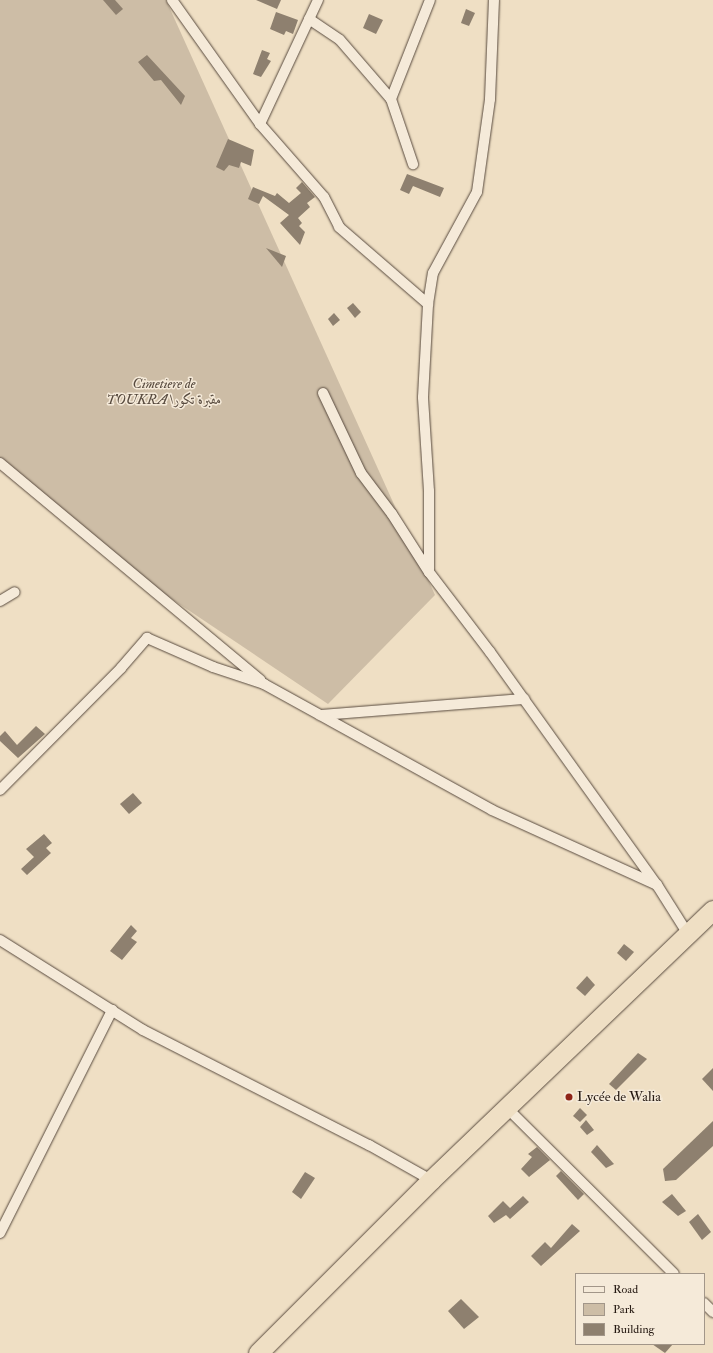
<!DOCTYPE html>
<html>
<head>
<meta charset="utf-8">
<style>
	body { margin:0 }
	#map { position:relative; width:713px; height:1353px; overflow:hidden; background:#efdfc4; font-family:"IM FELL Double Pica",Amiri,serif }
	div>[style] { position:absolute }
	.green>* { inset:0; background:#cdbda6 }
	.building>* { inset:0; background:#8e806f }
	.roads { filter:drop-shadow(0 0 1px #584a3e) drop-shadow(0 0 1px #584a3e) }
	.street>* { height:10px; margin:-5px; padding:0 5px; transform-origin:5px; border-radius:5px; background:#f5ead9 }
	.highway>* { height:19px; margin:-9.5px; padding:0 9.5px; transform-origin:9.5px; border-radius:9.5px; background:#efdfc4 }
	.dots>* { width:11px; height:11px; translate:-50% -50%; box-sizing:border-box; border:2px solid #f5ead9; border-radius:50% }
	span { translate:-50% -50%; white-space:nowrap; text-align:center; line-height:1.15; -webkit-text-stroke:3px #f5ead9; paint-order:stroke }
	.park-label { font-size:14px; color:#574a3e; font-style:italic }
	.poi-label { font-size:14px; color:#251912 }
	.left { translate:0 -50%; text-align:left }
	.legend { position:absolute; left:575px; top:1273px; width:130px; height:72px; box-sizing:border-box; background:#f5ead9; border:1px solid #a29689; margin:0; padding:5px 7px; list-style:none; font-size:12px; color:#251912 }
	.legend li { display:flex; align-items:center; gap:8px; height:20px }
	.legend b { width:20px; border:1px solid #a29689 }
</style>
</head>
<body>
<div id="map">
	<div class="green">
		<i style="clip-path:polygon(0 0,166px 0,435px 595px,328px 704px,84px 540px,0 465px)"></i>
	</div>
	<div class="building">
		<i style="clip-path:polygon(103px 0,115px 0,123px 9px,116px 15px)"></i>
		<i style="clip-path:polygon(256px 0,281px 0,277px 9px)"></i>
		<i style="clip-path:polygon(466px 9px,475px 13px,469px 26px,461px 23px)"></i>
		<i style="clip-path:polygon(276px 12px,298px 20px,293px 34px,286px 31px,284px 35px,270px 29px)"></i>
		<i style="clip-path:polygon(369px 14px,383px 20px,376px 34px,363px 28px)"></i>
		<i style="clip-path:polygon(262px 50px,270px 53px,267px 59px,271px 61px,261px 77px,253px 74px)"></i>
		<i style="clip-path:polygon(147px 55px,185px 96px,181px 105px,161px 80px,154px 81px,138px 62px)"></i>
		<i style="clip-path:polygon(228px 139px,254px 150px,251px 166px,241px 162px,239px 168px,229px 165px,224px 171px,216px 167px)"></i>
		<i style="clip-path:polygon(407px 174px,444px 188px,440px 197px,413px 186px,409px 194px,400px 190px)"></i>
		<i style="clip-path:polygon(302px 182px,315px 197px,307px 203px,310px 207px,298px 218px,302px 223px,299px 226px,305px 232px,300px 245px,280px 223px,289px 215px,263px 196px,259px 204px,248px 199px,253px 187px,275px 196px,277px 193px,289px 203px,301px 193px,296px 188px)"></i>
		<i style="clip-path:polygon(266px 248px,286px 256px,282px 267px)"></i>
		<i style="clip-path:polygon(353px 303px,361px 312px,355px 318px,347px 308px)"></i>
		<i style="clip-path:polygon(334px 313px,340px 320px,333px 326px,328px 319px)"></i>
		<i style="clip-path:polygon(36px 726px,45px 734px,18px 758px,0 741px,0 736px,5px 731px,17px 745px)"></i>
		<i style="clip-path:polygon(133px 793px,142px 803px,129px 814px,120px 804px)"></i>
		<i style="clip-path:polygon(44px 834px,52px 843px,46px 848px,51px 853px,27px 875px,21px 869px,34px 857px,26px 849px)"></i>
		<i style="clip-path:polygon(131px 925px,137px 931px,131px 938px,137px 942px,122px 960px,110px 951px)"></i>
		<i style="clip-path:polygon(624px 944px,634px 952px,626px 961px,617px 953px)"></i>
		<i style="clip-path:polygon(587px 976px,595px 985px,585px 996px,576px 988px)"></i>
		<i style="clip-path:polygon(638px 1053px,647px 1059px,616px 1090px,609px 1084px)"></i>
		<i style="clip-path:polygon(713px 1068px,713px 1091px,702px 1079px)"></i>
		<i style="clip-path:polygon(580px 1108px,587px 1115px,580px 1122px,573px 1116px)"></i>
		<i style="clip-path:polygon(586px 1120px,594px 1130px,587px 1135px,580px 1127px)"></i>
		<i style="clip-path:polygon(713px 1121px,713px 1146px,676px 1180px,665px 1181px,663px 1169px)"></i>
		<i style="clip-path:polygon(597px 1145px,614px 1164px,606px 1168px,591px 1152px)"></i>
		<i style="clip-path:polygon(537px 1147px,550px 1160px,529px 1177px,521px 1169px,532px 1157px,528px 1154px)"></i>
		<i style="clip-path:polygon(561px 1171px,584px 1194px,578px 1200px,556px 1176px)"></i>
		<i style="clip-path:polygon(305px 1172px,315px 1178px,301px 1199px,292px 1192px)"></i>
		<i style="clip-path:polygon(672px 1194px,686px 1211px,678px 1216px,662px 1202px)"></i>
		<i style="clip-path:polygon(523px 1196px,529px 1202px,510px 1219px,506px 1215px,494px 1223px,488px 1216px,503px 1201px,510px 1208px)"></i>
		<i style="clip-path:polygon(698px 1214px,711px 1232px,702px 1240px,689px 1222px)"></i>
		<i style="clip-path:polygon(572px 1224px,580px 1231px,541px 1266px,531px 1256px,545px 1242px,551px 1248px)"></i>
		<i style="clip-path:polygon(461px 1299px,479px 1317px,464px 1329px,448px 1311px)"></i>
		<i style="clip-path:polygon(652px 1344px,673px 1344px,665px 1353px)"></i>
	</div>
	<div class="roads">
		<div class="street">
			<i style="left:172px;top:0;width:152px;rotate:54.6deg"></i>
			<i style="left:318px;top:0;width:137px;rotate:115.1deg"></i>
			<i style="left:260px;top:124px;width:97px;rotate:48.8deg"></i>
			<i style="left:324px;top:197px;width:34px;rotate:63deg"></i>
			<i style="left:339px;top:227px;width:118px;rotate:40.9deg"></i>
			<i style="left:309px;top:19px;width:37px;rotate:34deg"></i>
			<i style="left:340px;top:40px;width:78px;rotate:49.2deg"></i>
			<i style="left:391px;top:99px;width:69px;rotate:71.3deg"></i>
			<i style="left:391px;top:99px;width:106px;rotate:-68.5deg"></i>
			<i style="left:323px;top:393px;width:89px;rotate:64.6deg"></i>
			<i style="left:361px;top:473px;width:51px;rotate:52.9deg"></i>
			<i style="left:392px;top:514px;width:69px;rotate:57.5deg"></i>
			<i style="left:429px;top:572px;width:101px;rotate:52.7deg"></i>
			<i style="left:490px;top:652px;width:287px;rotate:54.4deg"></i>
			<i style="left:657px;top:885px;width:58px;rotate:57.7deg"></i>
			<i style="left:0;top:463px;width:339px;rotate:39.8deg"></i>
			<i style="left:429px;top:572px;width:81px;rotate:-90deg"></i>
			<i style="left:429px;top:491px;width:94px;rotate:-93.7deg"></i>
			<i style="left:423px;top:397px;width:93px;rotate:-86.9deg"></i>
			<i style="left:428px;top:304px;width:31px;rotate:-81deg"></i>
			<i style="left:433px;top:273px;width:92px;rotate:-61.5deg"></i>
			<i style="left:477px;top:192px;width:94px;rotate:-82deg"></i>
			<i style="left:490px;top:99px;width:99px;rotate:-87.7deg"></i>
			<i style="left:0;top:601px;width:17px;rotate:-31deg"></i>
			<i style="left:320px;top:715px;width:205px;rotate:-4.5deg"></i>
			<i style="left:0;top:790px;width:172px;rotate:-45.2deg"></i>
			<i style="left:121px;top:668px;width:40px;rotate:-49deg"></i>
			<i style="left:147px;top:638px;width:72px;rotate:23.7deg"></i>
			<i style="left:213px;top:667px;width:54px;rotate:18.4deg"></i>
			<i style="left:264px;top:684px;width:260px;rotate:28.9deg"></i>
			<i style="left:492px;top:810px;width:181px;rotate:24.4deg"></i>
			<i style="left:0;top:940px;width:169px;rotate:32.2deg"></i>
			<i style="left:143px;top:1030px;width:254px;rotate:27deg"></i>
			<i style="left:369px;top:1145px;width:71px;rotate:29.4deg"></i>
			<i style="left:507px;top:1108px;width:235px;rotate:44.8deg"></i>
			<i style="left:0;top:1233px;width:250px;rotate:-63.3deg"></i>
			<i style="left:704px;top:1303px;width:13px;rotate:45deg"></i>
		</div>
		<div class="highway">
			<i style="left:258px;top:1353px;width:245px;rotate:-45deg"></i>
			<i style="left:431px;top:1180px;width:390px;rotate:-43.8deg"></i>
		</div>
	</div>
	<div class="dots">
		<i style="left:569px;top:1097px;background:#8f2418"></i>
	</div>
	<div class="park-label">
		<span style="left:164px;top:392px">Cimetiere de<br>TOUKRA مقبرة تكورا</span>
	</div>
	<div class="poi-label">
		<span class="left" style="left:577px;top:1097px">Lycée de Walia</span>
	</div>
	<ul class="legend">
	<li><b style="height:5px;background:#f5ead9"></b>Road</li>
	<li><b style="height:11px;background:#cdbda6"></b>Park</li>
	<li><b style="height:11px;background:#8e806f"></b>Building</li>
	</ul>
</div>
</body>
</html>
